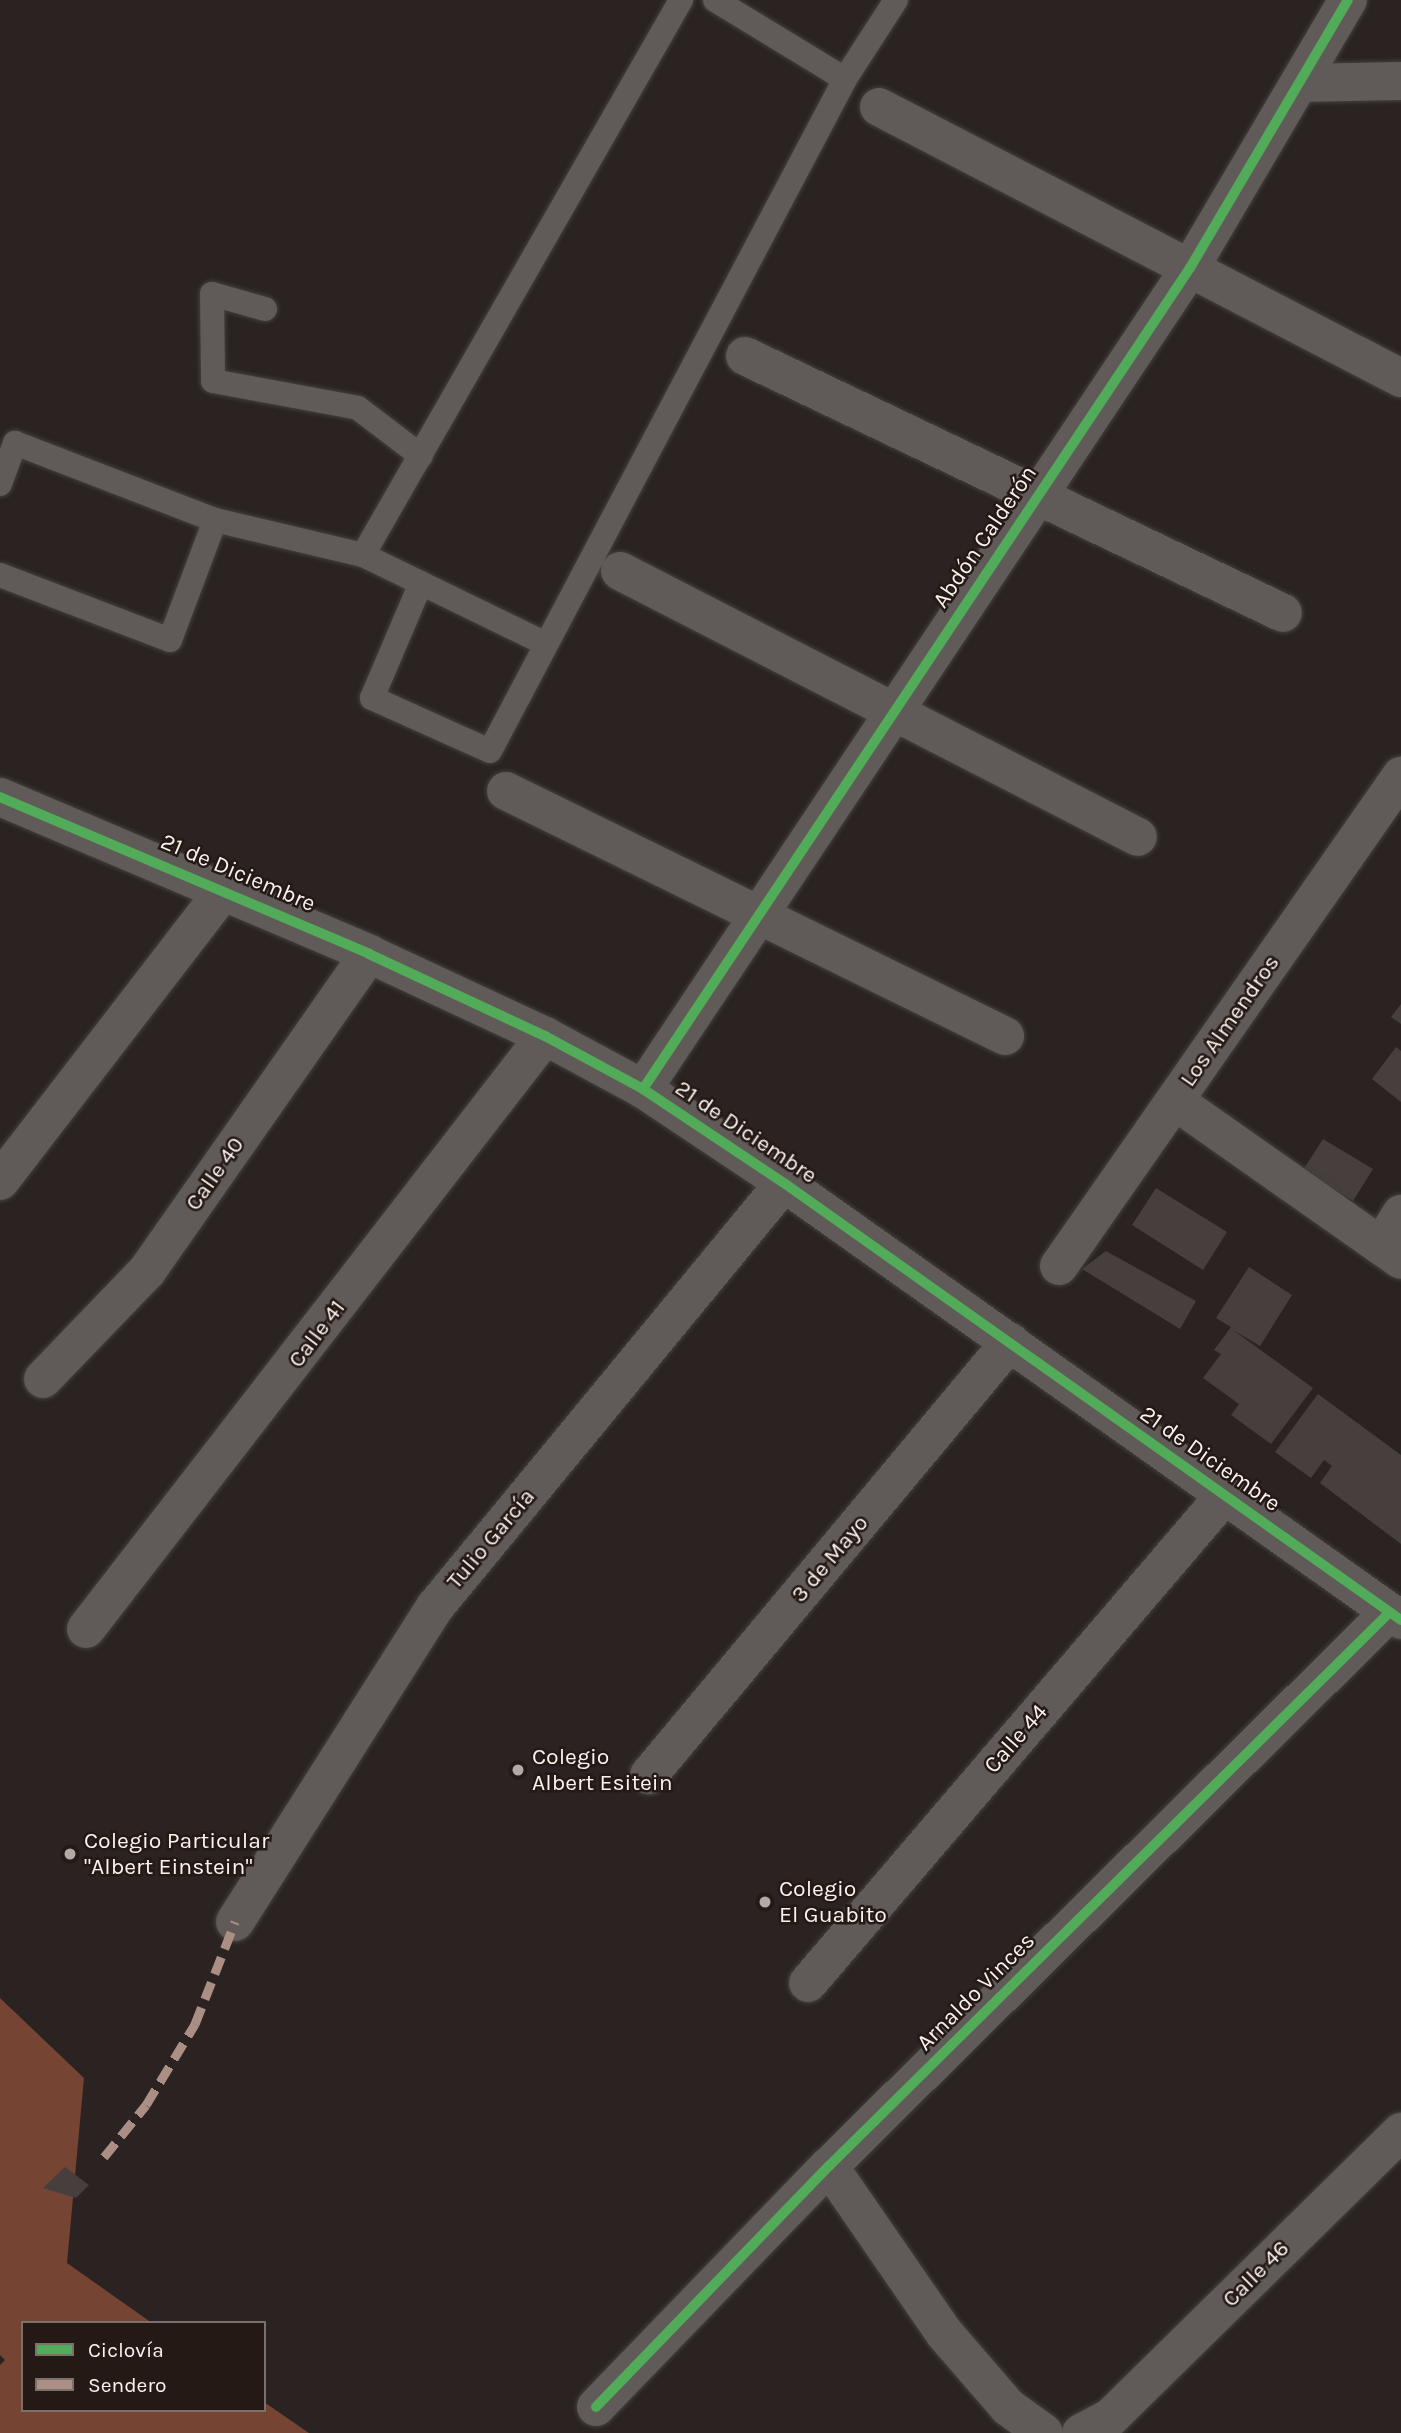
<!DOCTYPE html>
<html>
<head>
<meta charset="utf-8">
<style>
	body { margin:0 }
	#map { position:relative; width:1401px; height:2433px; overflow:hidden; background:#2a2322; font-family:Karla,sans-serif }
	div>[style] { position:absolute }
	.forest>* { inset:0; background:#754432 }
	.building>* { inset:0; background:#463f3e }
	.roads { filter:drop-shadow(0 0 2px #443e3d) drop-shadow(0 0 2px #443e3d) }
	.service>* { height:24px; margin:-12px; padding:0 12px; transform-origin:12px; border-radius:12px; background:#605a59 }
	.minor>* { height:38px; margin:-19px; padding:0 19px; transform-origin:19px; border-radius:19px; background:#605a59 }
	.tertiary>* { height:38px; margin:-19px; padding:0 19px; transform-origin:19px; border-radius:19px; background:#605a59 }
	.quiet>* { height:9px; margin-top:-4.5px; transform-origin:0; background:repeating-linear-gradient(90deg,#ac8f84 0 18px,transparent 0 27px) }
	.cycleway>* { height:10px; margin:-5px; padding:0 5px; transform-origin:5px; border-radius:5px; background:#51ab58 }
	.dots>* { width:19px; height:19px; translate:-50% -50%; box-sizing:border-box; border:4px solid #241915; border-radius:50% }
	span { translate:-50% -50%; white-space:nowrap; text-align:center; line-height:1.15; -webkit-text-stroke:5px #241915; paint-order:stroke }
	.street-label { font-size:23px; color:#faf2ef }
	.poi-label { font-size:23px; color:#faf2ef }
	.left { translate:0 -50%; text-align:left }
	.legend { position:absolute; left:21px; top:2321px; width:245px; height:91px; box-sizing:border-box; background:#241915; border:2px solid #7a706c; margin:0; padding:9px 12px; list-style:none; font-size:21px; color:#faf2ef }
	.legend li { display:flex; align-items:center; gap:14px; height:35px }
	.legend b { width:35px; border:2px solid #7a706c }
</style>
</head>
<body>
<div id="map">
	<div class="forest">
		<i style="clip-path:polygon(0 1998px,84px 2078px,67px 2263px,152px 2323px,23px 2323px,23px 2410px,264px 2410px,264px 2402px,309px 2433px,0 2433px,0 2365px,5px 2360px,0 2355px)"></i>
	</div>
	<div class="building">
		<i style="clip-path:polygon(1401px 1004px,1401px 1024px,1391px 1017px)"></i>
		<i style="clip-path:polygon(1396px 1047px,1401px 1051px,1401px 1102px,1372px 1079px)"></i>
		<i style="clip-path:polygon(1323px 1139px,1373px 1169px,1353px 1201px,1303px 1170px)"></i>
		<i style="clip-path:polygon(1156px 1188px,1227px 1232px,1203px 1270px,1132px 1225px)"></i>
		<i style="clip-path:polygon(1106px 1251px,1196px 1301px,1180px 1329px,1082px 1269px)"></i>
		<i style="clip-path:polygon(1249px 1267px,1292px 1295px,1260px 1346px,1233px 1330px,1313px 1388px,1271px 1444px,1231px 1415px,1239px 1404px,1203px 1378px,1221px 1354px,1214px 1350px,1231px 1327px,1216px 1318px)"></i>
		<i style="clip-path:polygon(1318px 1394px,1401px 1455px,1401px 1544px,1320px 1483px,1332px 1466px,1324px 1460px,1311px 1478px,1275px 1452px)"></i>
		<i style="clip-path:polygon(65px 2167px,89px 2185px,76px 2198px,43px 2188px)"></i>
	</div>
	<div class="roads">
		<div class="service">
			<i style="left:715px;top:0;width:152px;rotate:31.3deg"></i>
			<i style="left:265px;top:309px;width:55px;rotate:-164.2deg"></i>
			<i style="left:212px;top:294px;width:87px;rotate:89.3deg"></i>
			<i style="left:213px;top:381px;width:147px;rotate:10.5deg"></i>
			<i style="left:358px;top:408px;width:79px;rotate:37.3deg"></i>
			<i style="left:0;top:484px;width:44px;rotate:-69.9deg"></i>
			<i style="left:15px;top:443px;width:214px;rotate:21.1deg"></i>
			<i style="left:215px;top:520px;width:152px;rotate:13.3deg"></i>
			<i style="left:363px;top:555px;width:203px;rotate:25.9deg"></i>
			<i style="left:363px;top:555px;width:640px;rotate:-60.19deg"></i>
			<i style="left:0;top:575px;width:182px;rotate:20.9deg"></i>
			<i style="left:170px;top:640px;width:128px;rotate:-69.4deg"></i>
			<i style="left:421px;top:583px;width:125px;rotate:113.1deg"></i>
			<i style="left:372px;top:698px;width:129px;rotate:24.2deg"></i>
			<i style="left:490px;top:751px;width:760px;rotate:-62.15deg"></i>
			<i style="left:845px;top:79px;width:94px;rotate:-57.2deg"></i>
		</div>
		<div class="minor">
			<i style="left:1300px;top:83px;width:101px;rotate:-1.1deg"></i>
			<i style="left:879px;top:107px;width:588px;rotate:27.44deg"></i>
			<i style="left:745px;top:356px;width:596px;rotate:25.53deg"></i>
			<i style="left:620px;top:571px;width:582px;rotate:27.18deg"></i>
			<i style="left:506px;top:791px;width:556px;rotate:26.15deg"></i>
			<i style="left:643px;top:1089px;width:987px;rotate:-56.33deg"></i>
			<i style="left:1190px;top:268px;width:311px;rotate:-59.5deg"></i>
			<i style="left:1175px;top:1101px;width:276px;rotate:35.1deg"></i>
			<i style="left:0;top:1181px;width:369px;rotate:-52.4deg"></i>
			<i style="left:1381px;top:1246px;width:38px;rotate:-58deg"></i>
			<i style="left:1059px;top:1266px;width:598px;rotate:-55.09deg"></i>
			<i style="left:43px;top:1379px;width:150px;rotate:-46.1deg"></i>
			<i style="left:147px;top:1271px;width:387px;rotate:-55deg"></i>
			<i style="left:86px;top:1629px;width:750px;rotate:-52.26deg"></i>
			<i style="left:649px;top:1775px;width:564px;rotate:-50.18deg"></i>
			<i style="left:235px;top:1922px;width:373px;rotate:-57.6deg"></i>
			<i style="left:435px;top:1607px;width:549px;rotate:-50.54deg"></i>
			<i style="left:808px;top:1983px;width:642px;rotate:-49.49deg"></i>
			<i style="left:829px;top:2166px;width:204px;rotate:55.4deg"></i>
			<i style="left:945px;top:2334px;width:96px;rotate:49.2deg"></i>
			<i style="left:1008px;top:2407px;width:44px;rotate:35.8deg"></i>
			<i style="left:596px;top:2407px;width:335px;rotate:-46deg"></i>
			<i style="left:829px;top:2166px;width:788px;rotate:-44.64deg"></i>
			<i style="left:1081px;top:2433px;width:34px;rotate:-28deg"></i>
			<i style="left:1111px;top:2417px;width:407px;rotate:-44.5deg"></i>
		</div>
		<div class="tertiary">
			<i style="left:0;top:797px;width:401px;rotate:23deg"></i>
			<i style="left:369px;top:954px;width:194px;rotate:25deg"></i>
			<i style="left:545px;top:1036px;width:111px;rotate:28.4deg"></i>
			<i style="left:643px;top:1089px;width:169px;rotate:33.7deg"></i>
			<i style="left:784px;top:1183px;width:756px;rotate:35.31deg"></i>
		</div>
	</div>
	<div class="quiet">
		<i style="left:104px;top:2157px;width:67px;rotate:-51.1deg"></i>
		<i style="left:146px;top:2105px;width:95px;rotate:-58.8deg"></i>
		<i style="left:195px;top:2024px;width:110px;rotate:-68.6deg"></i>
	</div>
	<div class="cycleway">
		<i style="left:0;top:797px;width:401px;rotate:23deg"></i>
		<i style="left:369px;top:954px;width:194px;rotate:25deg"></i>
		<i style="left:545px;top:1036px;width:111px;rotate:28.4deg"></i>
		<i style="left:643px;top:1089px;width:169px;rotate:33.7deg"></i>
		<i style="left:784px;top:1183px;width:756px;rotate:35.31deg"></i>
		<i style="left:643px;top:1089px;width:987px;rotate:-56.33deg"></i>
		<i style="left:1190px;top:268px;width:311px;rotate:-59.5deg"></i>
		<i style="left:596px;top:2407px;width:335px;rotate:-46deg"></i>
		<i style="left:829px;top:2166px;width:788px;rotate:-44.64deg"></i>
	</div>
	<div class="dots">
		<i style="left:518px;top:1770px;background:#b1aaa7"></i>
		<i style="left:70px;top:1854px;background:#b1aaa7"></i>
		<i style="left:765px;top:1902px;background:#b1aaa7"></i>
	</div>
	<div class="street-label">
		<span style="left:985px;top:537px;rotate:-56deg">Abdón Calderón</span>
		<span style="left:238px;top:873px;rotate:23deg">21 de Diciembre</span>
		<span style="left:1230px;top:1021px;rotate:-55deg">Los Almendros</span>
		<span style="left:746px;top:1132px;rotate:34deg">21 de Diciembre</span>
		<span style="left:215px;top:1174px;rotate:-55deg">Calle 40</span>
		<span style="left:317px;top:1334px;rotate:-53deg">Calle 41</span>
		<span style="left:1210px;top:1459px;rotate:35deg">21 de Diciembre</span>
		<span style="left:491px;top:1539px;rotate:-50deg">Tulio García</span>
		<span style="left:830px;top:1559px;rotate:-50deg">3 de Mayo</span>
		<span style="left:1016px;top:1739px;rotate:-49deg">Calle 44</span>
		<span style="left:976px;top:1992px;rotate:-45deg">Arnaldo Vinces</span>
		<span style="left:1256px;top:2274px;rotate:-45deg">Calle 46</span>
	</div>
	<div class="poi-label">
		<span class="left" style="left:532px;top:1770px">Colegio<br>Albert Esitein</span>
		<span class="left" style="left:84px;top:1854px">Colegio Particular<br>"Albert Einstein"</span>
		<span class="left" style="left:779px;top:1902px">Colegio<br>El Guabito</span>
	</div>
	<ul class="legend">
	<li><b style="height:9px;background:#51ab58"></b>Ciclovía</li>
	<li><b style="height:9px;background:#ac8f84"></b>Sendero</li>
	</ul>
</div>
</body>
</html>
